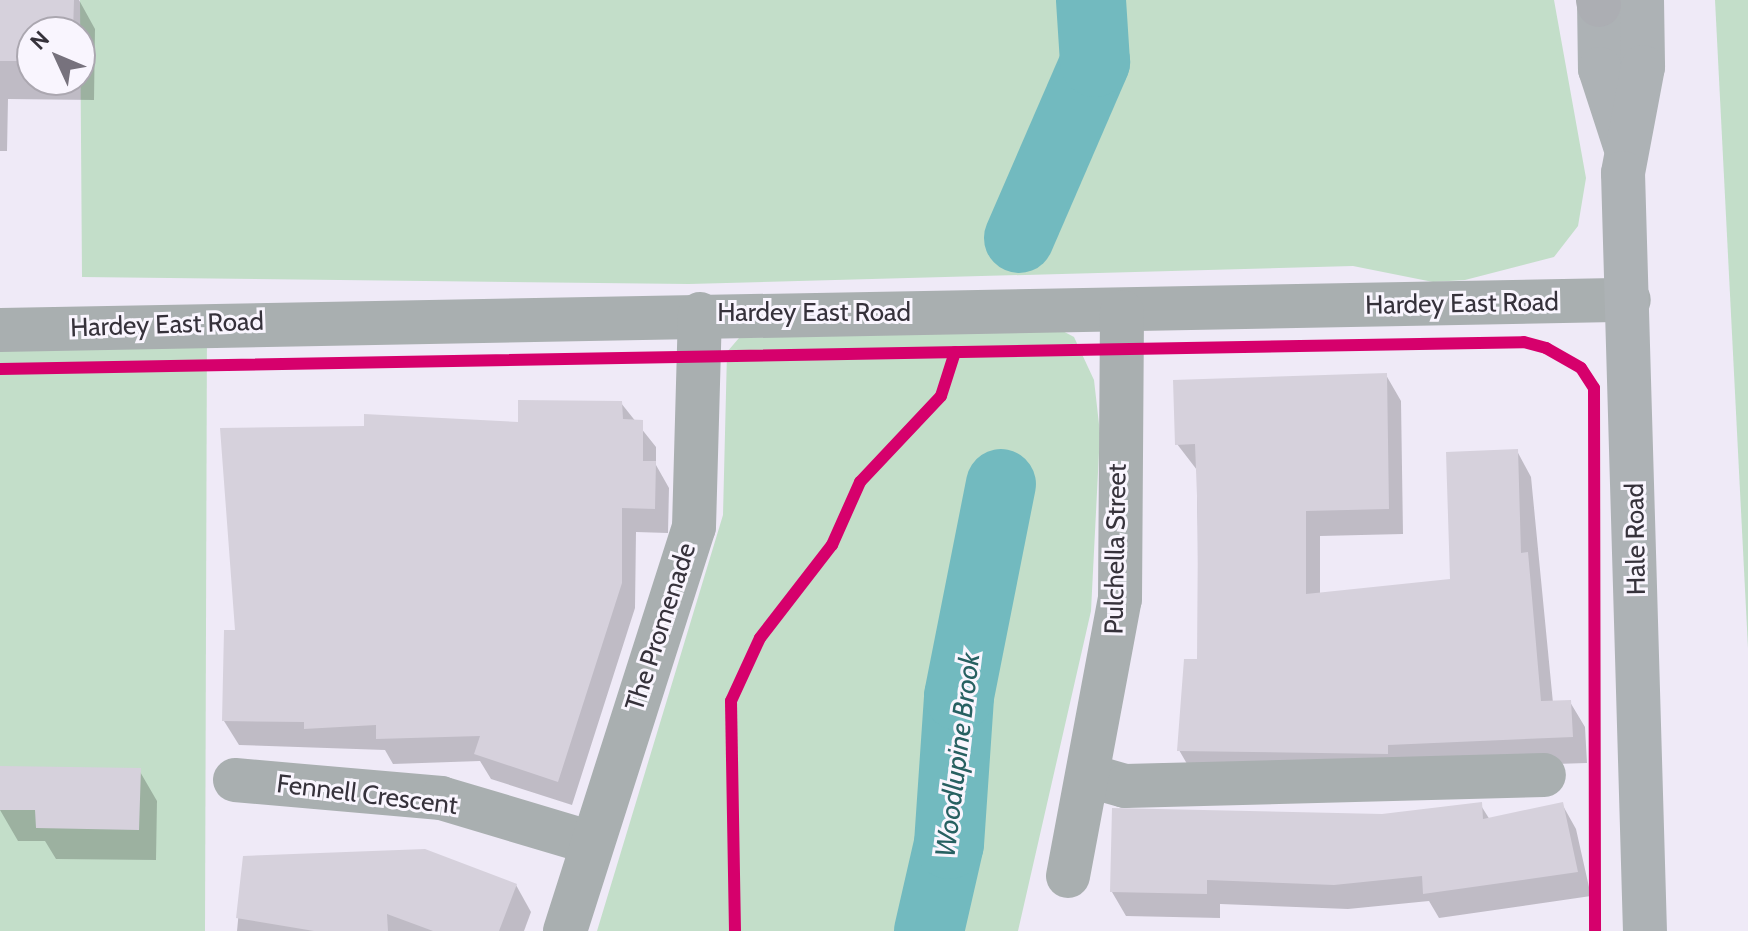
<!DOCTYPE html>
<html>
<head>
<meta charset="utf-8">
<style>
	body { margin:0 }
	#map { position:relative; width:1748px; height:931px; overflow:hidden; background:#efeaf7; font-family:Cabin,sans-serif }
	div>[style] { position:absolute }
	.green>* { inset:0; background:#c3dec9 }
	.shadow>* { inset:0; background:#0003 }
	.river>* { height:70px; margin:-35px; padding:0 35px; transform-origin:35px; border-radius:35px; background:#72babf }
	.building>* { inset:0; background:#d6d1dc }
	.minor>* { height:44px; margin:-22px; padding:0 22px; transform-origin:22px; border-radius:22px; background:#a9afb0 }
	.major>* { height:44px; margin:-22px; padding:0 22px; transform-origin:22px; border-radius:22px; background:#adb2b5 }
	.highway>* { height:44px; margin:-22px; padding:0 22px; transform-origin:22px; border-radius:22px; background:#acaeb3 }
	.cycleway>* { height:12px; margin:-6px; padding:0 6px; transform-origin:6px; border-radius:6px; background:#d6006c }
	span { translate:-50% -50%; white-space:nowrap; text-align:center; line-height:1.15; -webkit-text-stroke:6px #f9f5fe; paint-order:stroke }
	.street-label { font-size:26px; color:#36323b }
	.water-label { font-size:28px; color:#276061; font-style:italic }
	.north { position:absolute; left:16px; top:16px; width:80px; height:80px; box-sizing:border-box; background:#f9f5fe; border:2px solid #aba7b0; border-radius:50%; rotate:314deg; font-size:22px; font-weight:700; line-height:32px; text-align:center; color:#36323b }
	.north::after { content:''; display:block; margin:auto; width:28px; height:36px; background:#77727d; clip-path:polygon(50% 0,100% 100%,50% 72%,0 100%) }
</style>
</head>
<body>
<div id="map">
	<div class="green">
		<i style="clip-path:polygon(80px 0,1554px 0,1586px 178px,1578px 226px,1554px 257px,1465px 280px,1433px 282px,1353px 266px,689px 284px,82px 277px)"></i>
		<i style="clip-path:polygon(1715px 0,1748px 0,1748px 648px)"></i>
		<i style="clip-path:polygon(207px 323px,205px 931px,0 931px,0 330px)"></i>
		<i style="clip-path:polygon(1059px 329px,1074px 337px,1094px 380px,1100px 433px,1091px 611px,1018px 931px,597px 931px,723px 515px,727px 352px,739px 338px)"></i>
	</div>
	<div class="shadow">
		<i style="clip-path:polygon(evenodd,0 0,79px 0,95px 29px,94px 100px,8px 99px,7px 151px,0 151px,0 0,32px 32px,80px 32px,80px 80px,32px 80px,32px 32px)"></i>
		<i style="clip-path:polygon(1386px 375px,1401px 401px,1403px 534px,1320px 536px,1320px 594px,1452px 581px,1517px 451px,1531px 477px,1553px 703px,1570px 702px,1585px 727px,1587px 763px,1194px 776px,1179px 750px,1199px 661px,1197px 470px,1177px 444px)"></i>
		<i style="clip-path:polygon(621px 403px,656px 447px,656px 465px,669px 488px,668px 533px,636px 532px,635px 608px,572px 805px,491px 779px,480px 761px,393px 764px,385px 750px,239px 745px,224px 721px,238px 632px,520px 424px)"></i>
		<i style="clip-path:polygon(0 768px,139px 770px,157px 801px,156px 860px,56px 859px,45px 841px,18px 841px,0 810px)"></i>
		<i style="clip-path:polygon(1480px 804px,1490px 820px,1562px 804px,1576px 829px,1591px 896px,1439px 918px,1429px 901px,1348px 909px,1220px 904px,1220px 918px,1126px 916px,1112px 892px,1382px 816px)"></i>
		<i style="clip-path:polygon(244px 858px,516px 885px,531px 912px,524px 931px,237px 931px)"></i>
	</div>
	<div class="river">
		<i style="left:1019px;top:238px;width:192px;rotate:-66.6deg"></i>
		<i style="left:1095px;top:62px;width:62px;rotate:-93.7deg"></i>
		<i style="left:929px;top:931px;width:89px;rotate:-77.1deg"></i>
		<i style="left:949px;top:844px;width:148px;rotate:-86.1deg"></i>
		<i style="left:959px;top:696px;width:216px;rotate:-78.8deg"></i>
	</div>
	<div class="building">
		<i style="clip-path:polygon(0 0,74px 0,73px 32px,32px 32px,32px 61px,0 61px)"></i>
		<i style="clip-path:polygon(1387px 373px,1389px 509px,1306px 511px,1306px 594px,1450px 579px,1446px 452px,1518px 449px,1521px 553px,1528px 552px,1541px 701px,1571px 700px,1573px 737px,1388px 745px,1388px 754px,1177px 751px,1184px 659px,1197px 659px,1198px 522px,1195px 444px,1175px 445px,1173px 380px)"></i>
		<i style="clip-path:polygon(518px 400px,622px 401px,623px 419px,643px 420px,643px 461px,656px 461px,655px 509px,622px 508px,622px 583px,558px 782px,474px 754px,480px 736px,376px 739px,376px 725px,304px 729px,304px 722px,222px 721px,224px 630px,235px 630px,220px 428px,364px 426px,364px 414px,518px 422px)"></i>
		<i style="clip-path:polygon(0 766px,141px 768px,139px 830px,36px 828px,35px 810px,0 810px)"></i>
		<i style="clip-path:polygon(1482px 802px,1483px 819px,1563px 802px,1578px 872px,1423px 894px,1422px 876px,1334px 885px,1207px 880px,1207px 894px,1110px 892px,1112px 808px,1382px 814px)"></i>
		<i style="clip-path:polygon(425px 849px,517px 884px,499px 931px,433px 931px,387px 914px,388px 931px,314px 931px,236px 918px,243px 856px)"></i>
	</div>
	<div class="minor">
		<i style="left:0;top:330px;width:1629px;rotate:-1.06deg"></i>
		<i style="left:1090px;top:776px;width:36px;rotate:16deg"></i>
		<i style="left:1125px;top:786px;width:419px;rotate:-1.5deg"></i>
		<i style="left:235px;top:780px;width:207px;rotate:5deg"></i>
		<i style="left:441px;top:798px;width:154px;rotate:16.6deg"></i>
		<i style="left:1068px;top:876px;width:282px;rotate:-79.4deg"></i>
		<i style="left:1120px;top:599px;width:287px;rotate:-89.6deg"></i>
		<i style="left:565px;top:931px;width:424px;rotate:-72.3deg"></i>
		<i style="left:694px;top:527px;width:213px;rotate:-88.4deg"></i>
	</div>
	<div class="major">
		<i style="left:1599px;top:0;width:69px;rotate:89.2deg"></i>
		<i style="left:1600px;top:69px;width:81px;rotate:72deg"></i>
		<i style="left:1642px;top:0;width:67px;rotate:89.1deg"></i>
		<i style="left:1643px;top:67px;width:108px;rotate:100.7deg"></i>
		<i style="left:1623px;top:173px;width:758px;rotate:88.34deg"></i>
	</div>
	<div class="highway">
		<i style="left:1598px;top:0;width:5px;rotate:79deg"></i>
	</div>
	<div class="cycleway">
		<i style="left:0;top:369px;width:1524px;rotate:-1.01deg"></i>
		<i style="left:1524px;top:342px;width:23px;rotate:15deg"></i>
		<i style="left:1546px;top:348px;width:40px;rotate:29.7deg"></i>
		<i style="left:1581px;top:368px;width:24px;rotate:57deg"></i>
		<i style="left:1594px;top:388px;width:543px;rotate:89.89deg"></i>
		<i style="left:735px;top:931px;width:230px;rotate:-91deg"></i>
		<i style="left:731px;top:701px;width:69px;rotate:-65.3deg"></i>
		<i style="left:760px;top:638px;width:118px;rotate:-52.3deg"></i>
		<i style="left:832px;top:545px;width:69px;rotate:-66deg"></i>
		<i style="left:860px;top:482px;width:118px;rotate:-46.7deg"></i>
		<i style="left:941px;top:396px;width:46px;rotate:-72.3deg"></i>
	</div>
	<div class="street-label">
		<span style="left:1462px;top:304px;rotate:-1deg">Hardey East Road</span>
		<span style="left:814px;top:313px">Hardey East Road</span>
		<span style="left:167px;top:325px;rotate:-2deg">Hardey East Road</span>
		<span style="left:1636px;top:539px;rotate:-91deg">Hale Road</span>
		<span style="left:1116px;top:549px;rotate:-89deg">Pulchella Street</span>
		<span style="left:661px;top:627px;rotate:-72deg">The Promenade</span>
		<span style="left:367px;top:795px;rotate:7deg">Fennell Crescent</span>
	</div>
	<div class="water-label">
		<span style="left:957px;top:755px;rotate:-83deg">Woodlupine Brook</span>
	</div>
	<div class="north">N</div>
</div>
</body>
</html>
